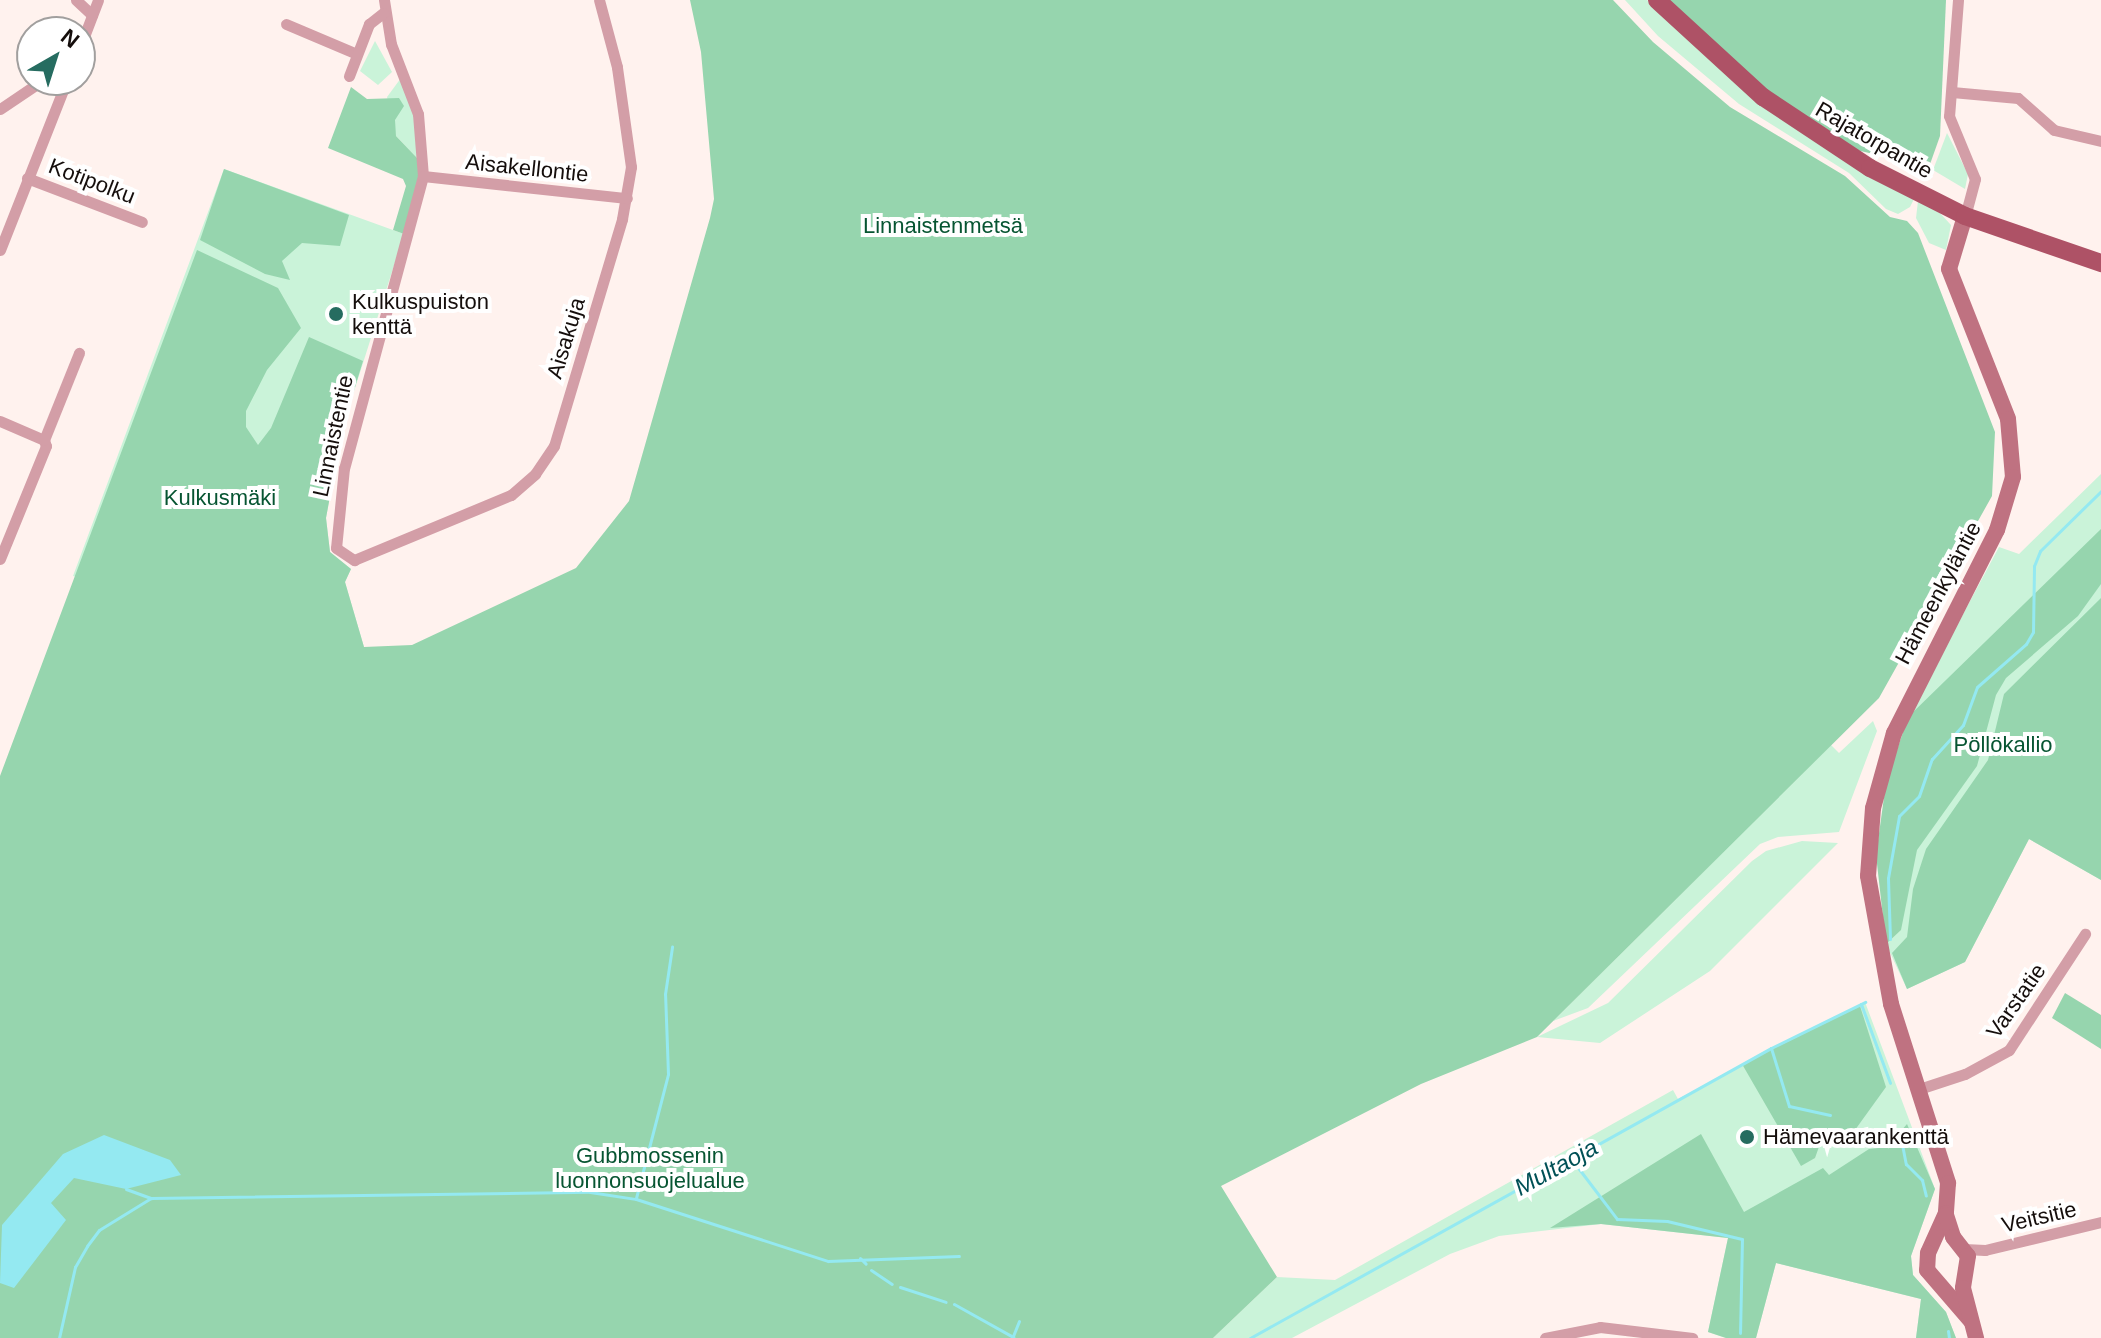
<!DOCTYPE html>
<html>
<head>
<meta charset="utf-8">
<style>
	body { margin:0 }
	#map { position:relative; width:2101px; height:1338px; overflow:hidden; background:#fff2ee; font-family:Arial,sans-serif }
	div>[style] { position:absolute }
	.green>* { inset:0; background:#caf3d9 }
	.forest>* { inset:0; background:#96d5ae }
	.water>* { inset:0; background:#94e9f1 }
	.stream>* { height:3px; margin:-1.5px; padding:0 1.5px; transform-origin:1.5px; border-radius:1.5px; background:#94e9f1 }
	.street>* { height:11px; margin:-5.5px; padding:0 5.5px; transform-origin:5.5px; border-radius:5.5px; background:#d39ea7 }
	.secondary>* { height:16px; margin:-8px; padding:0 8px; transform-origin:8px; border-radius:8px; background:#bf7281 }
	.primary>* { height:18px; margin:-9px; padding:0 9px; transform-origin:9px; border-radius:9px; background:#ae5266 }
	.dots>* { width:22px; height:22px; translate:-50% -50%; box-sizing:border-box; border:4px solid #fff; border-radius:50% }
	span { translate:-50% -50%; white-space:nowrap; text-align:center; line-height:1.15; -webkit-text-stroke:8px #fff; paint-order:stroke }
	.street-label { font-size:22px; color:#150e0c }
	.park-label { font-size:22px; color:#075532 }
	.poi-label { font-size:22px; color:#150e0c }
	.left { translate:0 -50%; text-align:left }
	.water-label { font-size:24px; color:#005056; font-style:italic }
	.north { position:absolute; left:16px; top:16px; width:80px; height:80px; box-sizing:border-box; background:#fff; border:2px solid #a19f9e; border-radius:50%; rotate:39deg; font-size:22px; font-weight:700; line-height:32px; text-align:center; color:#150e0c }
	.north::after { content:''; display:block; margin:auto; width:28px; height:36px; background:#266c60; clip-path:polygon(50% 0,100% 100%,50% 72%,0 100%) }
</style>
</head>
<body>
<div id="map">
	<div class="green">
		<i style="clip-path:polygon(1625px 0,1647px 0,1706px 57px,1914px 199px,1910px 207px,1898px 214px,1886px 209px,1849px 173px,1739px 104px,1658px 36px)"></i>
		<i style="clip-path:polygon(375px 41px,392px 72px,378px 85px,360px 71px)"></i>
		<i style="clip-path:polygon(401px 78px,414px 110px,418px 159px,396px 136px,387px 97px)"></i>
		<i style="clip-path:polygon(1947px 133px,1968px 174px,1965px 189px,1933px 170px)"></i>
		<i style="clip-path:polygon(224px 169px,404px 234px,343px 426px,326px 518px,330px 552px,351px 569px,345px 582px,364px 647px,73px 576px)"></i>
		<i style="clip-path:polygon(1918px 201px,1938px 211px,1951px 225px,1946px 250px,1929px 243px,1916px 218px)"></i>
		<i style="clip-path:polygon(2101px 474px,2101px 880px,2029px 839px,1965px 962px,1907px 989px,1886px 944px,1908px 717px,1999px 547px,2019px 554px)"></i>
		<i style="clip-path:polygon(1873px 721px,1877px 731px,1839px 832px,1778px 837px,1760px 844px,1588px 1008px,1553px 1021px,1831px 745px,1839px 753px)"></i>
		<i style="clip-path:polygon(1802px 841px,1838px 843px,1710px 971px,1600px 1043px,1537px 1037px,1608px 1003px,1752px 861px,1766px 851px)"></i>
		<i style="clip-path:polygon(1865px 1002px,1935px 1189px,1911px 1256px,1913px 1275px,1946px 1312px,1956px 1338px,1916px 1338px,1921px 1299px,1776px 1263px,1756px 1338px,1726px 1338px,1708px 1332px,1728px 1238px,1601px 1224px,1499px 1236px,1450px 1254px,1292px 1338px,1213px 1338px,1277px 1277px,1335px 1280px,1673px 1090px,1678px 1099px)"></i>
	</div>
	<div class="forest">
		<i style="clip-path:polygon(690px 0,1613px 0,1653px 42px,1730px 107px,1845px 176px,1890px 217px,1907px 221px,1918px 233px,1995px 432px,1992px 496px,1879px 698px,1537px 1037px,1421px 1084px,1221px 1186px,1277px 1277px,1213px 1338px,0 1338px,0 776px,197px 250px,278px 288px,301px 328px,267px 370px,246px 411px,246px 427px,258px 445px,271px 428px,309px 337px,363px 361px,343px 426px,326px 518px,330px 552px,351px 569px,345px 582px,364px 647px,412px 645px,576px 568px,629px 501px,710px 218px,714px 199px,701px 52px)"></i>
		<i style="clip-path:polygon(1666px 0,1946px 0,1940px 136px,1929px 167px,1852px 149px,1757px 83px)"></i>
		<i style="clip-path:polygon(351px 87px,367px 99px,399px 98px,404px 106px,395px 120px,396px 136px,418px 159px,419px 176px,404px 234px,393px 230px,406px 186px,403px 179px,328px 148px)"></i>
		<i style="clip-path:polygon(224px 169px,349px 215px,340px 246px,302px 243px,282px 261px,290px 280px,265px 274px,200px 240px)"></i>
		<i style="clip-path:polygon(2101px 529px,2101px 584px,2078px 616px,2006px 678px,1996px 695px,1977px 766px,1917px 850px,1901px 930px,1886px 944px,1876px 855px,1886px 783px,1908px 717px)"></i>
		<i style="clip-path:polygon(2101px 598px,2101px 880px,2029px 839px,1965px 962px,1907px 989px,1892px 953px,1907px 937px,1913px 889px,1926px 849px,1988px 760px,2004px 694px)"></i>
		<i style="clip-path:polygon(2065px 993px,2101px 1015px,2101px 1049px,2052px 1018px)"></i>
		<i style="clip-path:polygon(1860px 1006px,1886px 1087px,1855px 1130px,1820px 1144px,1815px 1158px,1801px 1166px,1742px 1064px)"></i>
		<i style="clip-path:polygon(1907px 1124px,1935px 1189px,1911px 1256px,1913px 1275px,1946px 1312px,1956px 1338px,1916px 1338px,1921px 1299px,1776px 1263px,1756px 1338px,1726px 1338px,1708px 1332px,1728px 1238px,1601px 1224px,1550px 1228px,1701px 1134px,1744px 1212px,1823px 1168px,1829px 1175px,1869px 1149px,1887px 1147px)"></i>
	</div>
	<div class="water">
		<i style="clip-path:polygon(104px 1135px,170px 1160px,181px 1175px,126px 1189px,74px 1178px,51px 1203px,66px 1220px,14px 1288px,0 1283px,2px 1225px,63px 1154px)"></i>
	</div>
	<div class="stream">
		<i style="left:1890px;top:939px;width:61px;rotate:-91.9deg"></i>
		<i style="left:1888px;top:878px;width:63px;rotate:-79.9deg"></i>
		<i style="left:1899px;top:816px;width:28px;rotate:-45deg"></i>
		<i style="left:1919px;top:796px;width:39px;rotate:-71deg"></i>
		<i style="left:1932px;top:759px;width:46px;rotate:-47.6deg"></i>
		<i style="left:1963px;top:725px;width:40px;rotate:-69.8deg"></i>
		<i style="left:1977px;top:687px;width:65px;rotate:-41.3deg"></i>
		<i style="left:2026px;top:644px;width:14px;rotate:-60deg"></i>
		<i style="left:2033px;top:632px;width:66px;rotate:-89.1deg"></i>
		<i style="left:2034px;top:566px;width:16px;rotate:-68deg"></i>
		<i style="left:2040px;top:551px;width:86px;rotate:-44.5deg"></i>
		<i style="left:1861px;top:1004px;width:84px;rotate:69.8deg"></i>
		<i style="left:1771px;top:1048px;width:61px;rotate:72.8deg"></i>
		<i style="left:1789px;top:1106px;width:42px;rotate:12.4deg"></i>
		<i style="left:1899px;top:1129px;width:36px;rotate:79deg"></i>
		<i style="left:1906px;top:1164px;width:23px;rotate:45deg"></i>
		<i style="left:1922px;top:1180px;width:16px;rotate:76deg"></i>
		<i style="left:1576px;top:1165px;width:68px;rotate:52.8deg"></i>
		<i style="left:1617px;top:1219px;width:50px;rotate:2.3deg"></i>
		<i style="left:1667px;top:1221px;width:77px;rotate:13.5deg"></i>
		<i style="left:1742px;top:1239px;width:94px;rotate:91.2deg"></i>
		<i style="left:126px;top:1189px;width:27px;rotate:20deg"></i>
		<i style="left:151px;top:1198px;width:439px;rotate:-0.8deg"></i>
		<i style="left:590px;top:1192px;width:47px;rotate:8.7deg"></i>
		<i style="left:636px;top:1199px;width:202px;rotate:17.9deg"></i>
		<i style="left:828px;top:1261px;width:131px;rotate:-2.2deg"></i>
		<i style="left:636px;top:1198px;width:128px;rotate:-75.5deg"></i>
		<i style="left:668px;top:1074px;width:80px;rotate:-92.1deg"></i>
		<i style="left:665px;top:994px;width:48px;rotate:-81.5deg"></i>
		<i style="left:860px;top:1258px;width:8px;rotate:45deg"></i>
		<i style="left:871px;top:1270px;width:25px;rotate:34deg"></i>
		<i style="left:900px;top:1287px;width:48px;rotate:18.1deg"></i>
		<i style="left:954px;top:1304px;width:68px;rotate:29.2deg"></i>
		<i style="left:1948px;top:1331px;width:7px;rotate:82deg"></i>
		<i style="left:1013px;top:1336px;width:16px;rotate:-68deg"></i>
		<i style="left:59px;top:1338px;width:73px;rotate:-77.3deg"></i>
		<i style="left:75px;top:1267px;width:24px;rotate:-60deg"></i>
		<i style="left:87px;top:1246px;width:20px;rotate:-53deg"></i>
		<i style="left:99px;top:1230px;width:61px;rotate:-31.6deg"></i>
		<i style="left:1250px;top:1338px;width:596px;rotate:-29.1deg"></i>
		<i style="left:1771px;top:1048px;width:105px;rotate:-26.1deg"></i>
	</div>
	<div class="street">
		<i style="left:76px;top:0;width:22px;rotate:43deg"></i>
		<i style="left:384px;top:0;width:45px;rotate:81deg"></i>
		<i style="left:391px;top:44px;width:75px;rotate:68.9deg"></i>
		<i style="left:418px;top:114px;width:62px;rotate:85.4deg"></i>
		<i style="left:423px;top:176px;width:302px;rotate:105.1deg"></i>
		<i style="left:344px;top:468px;width:80px;rotate:95.7deg"></i>
		<i style="left:336px;top:548px;width:22px;rotate:34deg"></i>
		<i style="left:354px;top:560px;width:170px;rotate:-22.5deg"></i>
		<i style="left:511px;top:495px;width:32px;rotate:-41deg"></i>
		<i style="left:535px;top:474px;width:34px;rotate:-56deg"></i>
		<i style="left:554px;top:446px;width:237px;rotate:-73.3deg"></i>
		<i style="left:622px;top:219px;width:53px;rotate:-80.2deg"></i>
		<i style="left:631px;top:167px;width:101px;rotate:-98deg"></i>
		<i style="left:617px;top:67px;width:69px;rotate:-105deg"></i>
		<i style="left:1958px;top:0;width:116px;rotate:94.4deg"></i>
		<i style="left:1949px;top:116px;width:68px;rotate:67.6deg"></i>
		<i style="left:1975px;top:179px;width:38px;rotate:105deg"></i>
		<i style="left:286px;top:24px;width:77px;rotate:22.9deg"></i>
		<i style="left:80px;top:47px;width:50px;rotate:-69deg"></i>
		<i style="left:349px;top:76px;width:56px;rotate:-69deg"></i>
		<i style="left:369px;top:24px;width:18px;rotate:-38deg"></i>
		<i style="left:1952px;top:92px;width:66px;rotate:5.2deg"></i>
		<i style="left:2018px;top:98px;width:48px;rotate:41.6deg"></i>
		<i style="left:2054px;top:130px;width:48px;rotate:13.2deg"></i>
		<i style="left:0;top:109px;width:52px;rotate:-34deg"></i>
		<i style="left:423px;top:176px;width:205px;rotate:6.2deg"></i>
		<i style="left:27px;top:178px;width:123px;rotate:20.9deg"></i>
		<i style="left:0;top:250px;width:183px;rotate:-68.5deg"></i>
		<i style="left:0;top:421px;width:48px;rotate:23.4deg"></i>
		<i style="left:44px;top:440px;width:6px;rotate:72deg"></i>
		<i style="left:46px;top:446px;width:122px;rotate:112.2deg"></i>
		<i style="left:44px;top:440px;width:94px;rotate:-68.1deg"></i>
		<i style="left:1919px;top:1089px;width:48px;rotate:-18.1deg"></i>
		<i style="left:1965px;top:1074px;width:50px;rotate:-28.6deg"></i>
		<i style="left:2009px;top:1050px;width:139px;rotate:-56.8deg"></i>
		<i style="left:1964px;top:1249px;width:21px;rotate:3deg"></i>
		<i style="left:1985px;top:1250px;width:119px;rotate:-13.6deg"></i>
		<i style="left:1545px;top:1338px;width:56px;rotate:-11.3deg"></i>
		<i style="left:1600px;top:1327px;width:93px;rotate:6.8deg"></i>
	</div>
	<div class="secondary">
		<i style="left:1965px;top:216px;width:55px;rotate:106.8deg"></i>
		<i style="left:1949px;top:269px;width:161px;rotate:68.5deg"></i>
		<i style="left:2008px;top:419px;width:58px;rotate:85.1deg"></i>
		<i style="left:2013px;top:477px;width:55px;rotate:106.8deg"></i>
		<i style="left:1997px;top:530px;width:228px;rotate:116.9deg"></i>
		<i style="left:1894px;top:733px;width:78px;rotate:105.6deg"></i>
		<i style="left:1873px;top:808px;width:68px;rotate:94.2deg"></i>
		<i style="left:1868px;top:876px;width:130px;rotate:79.8deg"></i>
		<i style="left:1891px;top:1004px;width:188px;rotate:72.3deg"></i>
		<i style="left:1948px;top:1183px;width:30px;rotate:94deg"></i>
		<i style="left:1946px;top:1213px;width:44px;rotate:114.2deg"></i>
		<i style="left:1928px;top:1253px;width:17px;rotate:93deg"></i>
		<i style="left:1927px;top:1270px;width:67px;rotate:49.2deg"></i>
		<i style="left:1946px;top:1215px;width:23px;rotate:72deg"></i>
		<i style="left:1953px;top:1237px;width:24px;rotate:52deg"></i>
		<i style="left:1968px;top:1256px;width:32px;rotate:99deg"></i>
		<i style="left:1963px;top:1288px;width:52px;rotate:75.4deg"></i>
	</div>
	<div class="primary">
		<i style="left:1657px;top:0;width:144px;rotate:42.5deg"></i>
		<i style="left:1763px;top:97px;width:128px;rotate:33.6deg"></i>
		<i style="left:1870px;top:168px;width:106px;rotate:26.8deg"></i>
		<i style="left:1965px;top:216px;width:144px;rotate:19.1deg"></i>
	</div>
	<div class="dots">
		<i style="left:336px;top:314px;background:#266c60"></i>
		<i style="left:1747px;top:1137px;background:#266c60"></i>
	</div>
	<div class="street-label">
		<span style="left:1874px;top:140px;rotate:30deg">Rajatorpantie</span>
		<span style="left:527px;top:168px;rotate:6deg">Aisakellontie</span>
		<span style="left:92px;top:181px;rotate:21deg">Kotipolku</span>
		<span style="left:566px;top:338px;rotate:-73deg">Aisakuja</span>
		<span style="left:333px;top:436px;rotate:-78deg">Linnaistentie</span>
		<span style="left:1938px;top:593px;rotate:-62deg">Hämeenkyläntie</span>
		<span style="left:2016px;top:1001px;rotate:-55deg">Varstatie</span>
		<span style="left:2039px;top:1217px;rotate:-13deg">Veitsitie</span>
	</div>
	<div class="park-label">
		<span style="left:943px;top:226px">Linnaistenmetsä</span>
		<span style="left:220px;top:498px">Kulkusmäki</span>
		<span style="left:2003px;top:745px">Pöllökallio</span>
		<span style="left:650px;top:1168px">Gubbmossenin<br>luonnonsuojelualue</span>
	</div>
	<div class="poi-label">
		<span class="left" style="left:352px;top:314px">Kulkuspuiston<br>kenttä</span>
		<span class="left" style="left:1763px;top:1137px">Hämevaarankenttä</span>
	</div>
	<div class="water-label">
		<span style="left:1556px;top:1167px;rotate:-29deg">Multaoja</span>
	</div>
	<div class="north">N</div>
</div>
</body>
</html>
